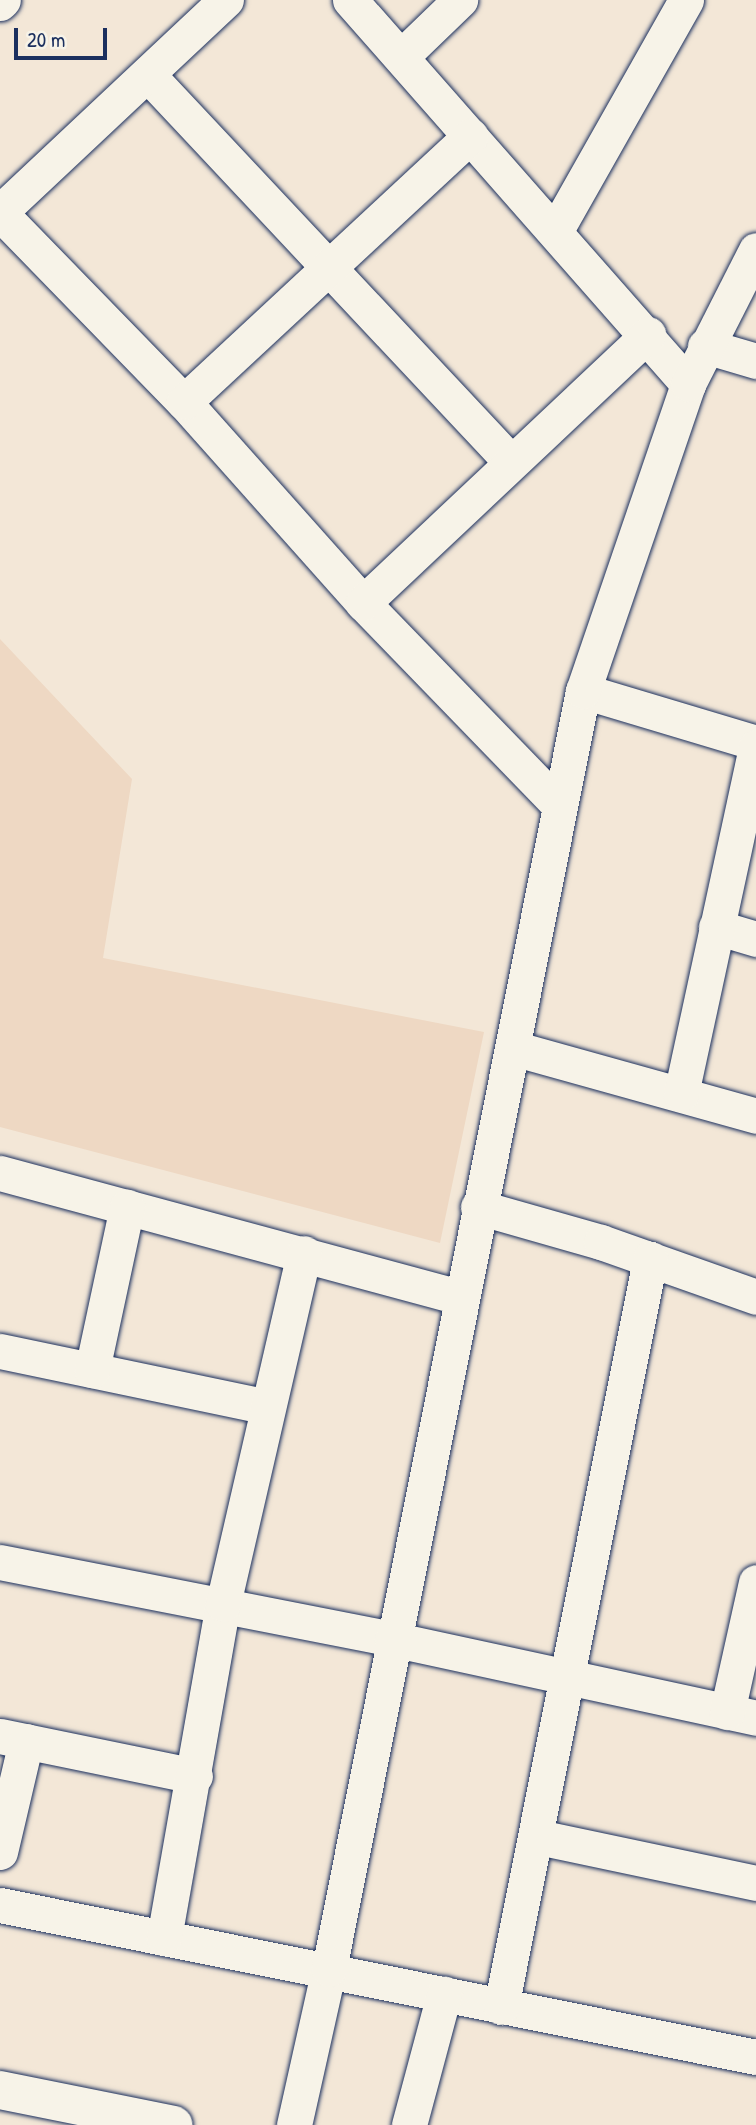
<!DOCTYPE html>
<html>
<head>
<meta charset="utf-8">
<style>
	body { margin:0 }
	#map { position:relative; width:756px; height:2125px; overflow:hidden; background:#f3e7d7; font-family:"Patrick Hand",sans-serif }
	div>[style] { position:absolute }
	.built>* { inset:0; background:#eed8c3 }
	.roads { filter:drop-shadow(0 0 2px #1b2f5e) drop-shadow(0 0 2px #1b2f5e) }
	.minor>* { height:35px; margin:-17.5px; padding:0 17.5px; transform-origin:17.5px; border-radius:17.5px; background:#f7f3e8 }
	.secondary>* { height:38px; margin:-19px; padding:0 19px; transform-origin:19px; border-radius:19px; background:#f7f3e8 }
	span { translate:-50% -50%; white-space:nowrap; text-align:center; line-height:1.15; -webkit-text-stroke:5px #f7f3e8; paint-order:stroke }
	.scale { position:absolute; left:14px; top:28px; width:93px; height:32px; box-sizing:border-box; border:4px solid #1b2f5e; border-top:0; padding-left:9px; font-size:21px; line-height:24px; white-space:nowrap; color:#1b2f5e; -webkit-text-stroke:5px #f7f3e8; paint-order:stroke }
</style>
</head>
<body>
<div id="map">
	<div class="built">
		<i style="clip-path:polygon(0 639px,132px 779px,103px 958px,484px 1032px,440px 1243px,0 1127px)"></i>
	</div>
	<div class="roads">
		<div class="minor">
			<i style="left:350px;top:0;width:512px;rotate:48.65deg"></i>
			<i style="left:0;top:3px;width:4px;rotate:-45deg"></i>
			<i style="left:402px;top:56px;width:81px;rotate:-44deg"></i>
			<i style="left:148px;top:75px;width:529px;rotate:46.84deg"></i>
			<i style="left:0;top:212px;width:310px;rotate:-43.2deg"></i>
			<i style="left:0;top:213px;width:264px;rotate:45.8deg"></i>
			<i style="left:184px;top:402px;width:269px;rotate:48.3deg"></i>
			<i style="left:363px;top:603px;width:280px;rotate:45.9deg"></i>
			<i style="left:556px;top:230px;width:264px;rotate:-60.5deg"></i>
			<i style="left:705px;top:346px;width:53px;rotate:16.4deg"></i>
			<i style="left:184px;top:402px;width:391px;rotate:-42.9deg"></i>
			<i style="left:363px;top:603px;width:392px;rotate:-43.3deg"></i>
			<i style="left:583px;top:691px;width:181px;rotate:16.7deg"></i>
			<i style="left:716px;top:927px;width:42px;rotate:16.7deg"></i>
			<i style="left:513px;top:1048px;width:252px;rotate:15.6deg"></i>
			<i style="left:681px;top:1094px;width:355px;rotate:-77.8deg"></i>
			<i style="left:0;top:1173px;width:477px;rotate:15.1deg"></i>
			<i style="left:478px;top:1207px;width:128px;rotate:15.9deg"></i>
			<i style="left:601px;top:1242px;width:164px;rotate:19.5deg"></i>
			<i style="left:0;top:1351px;width:273px;rotate:11.8deg"></i>
			<i style="left:92px;top:1370px;width:167px;rotate:-77.9deg"></i>
			<i style="left:0;top:1562px;width:399px;rotate:11.1deg"></i>
			<i style="left:392px;top:1639px;width:372px;rotate:12.2deg"></i>
			<i style="left:727px;top:1712px;width:133px;rotate:-77.4deg"></i>
			<i style="left:0;top:1736px;width:199px;rotate:11.6deg"></i>
			<i style="left:538px;top:1837px;width:223px;rotate:11.9deg"></i>
			<i style="left:0;top:1852px;width:114px;rotate:-76.8deg"></i>
			<i style="left:0;top:1905px;width:771px;rotate:11.37deg"></i>
			<i style="left:164px;top:1938px;width:339px;rotate:-80deg"></i>
			<i style="left:223px;top:1604px;width:360px;rotate:-77deg"></i>
			<i style="left:501px;top:2007px;width:763px;rotate:-78.73deg"></i>
			<i style="left:294px;top:2125px;width:160px;rotate:-77.4deg"></i>
			<i style="left:329px;top:1969px;width:1303px;rotate:-78.76deg"></i>
			<i style="left:583px;top:691px;width:324px;rotate:-71.1deg"></i>
			<i style="left:688px;top:384px;width:150px;rotate:-63.1deg"></i>
			<i style="left:409px;top:2125px;width:136px;rotate:-75deg"></i>
		</div>
		<div class="secondary">
			<i style="left:0;top:2090px;width:177px;rotate:11.4deg"></i>
		</div>
	</div>
	<div class="scale">20 m</div>
</div>
</body>
</html>
